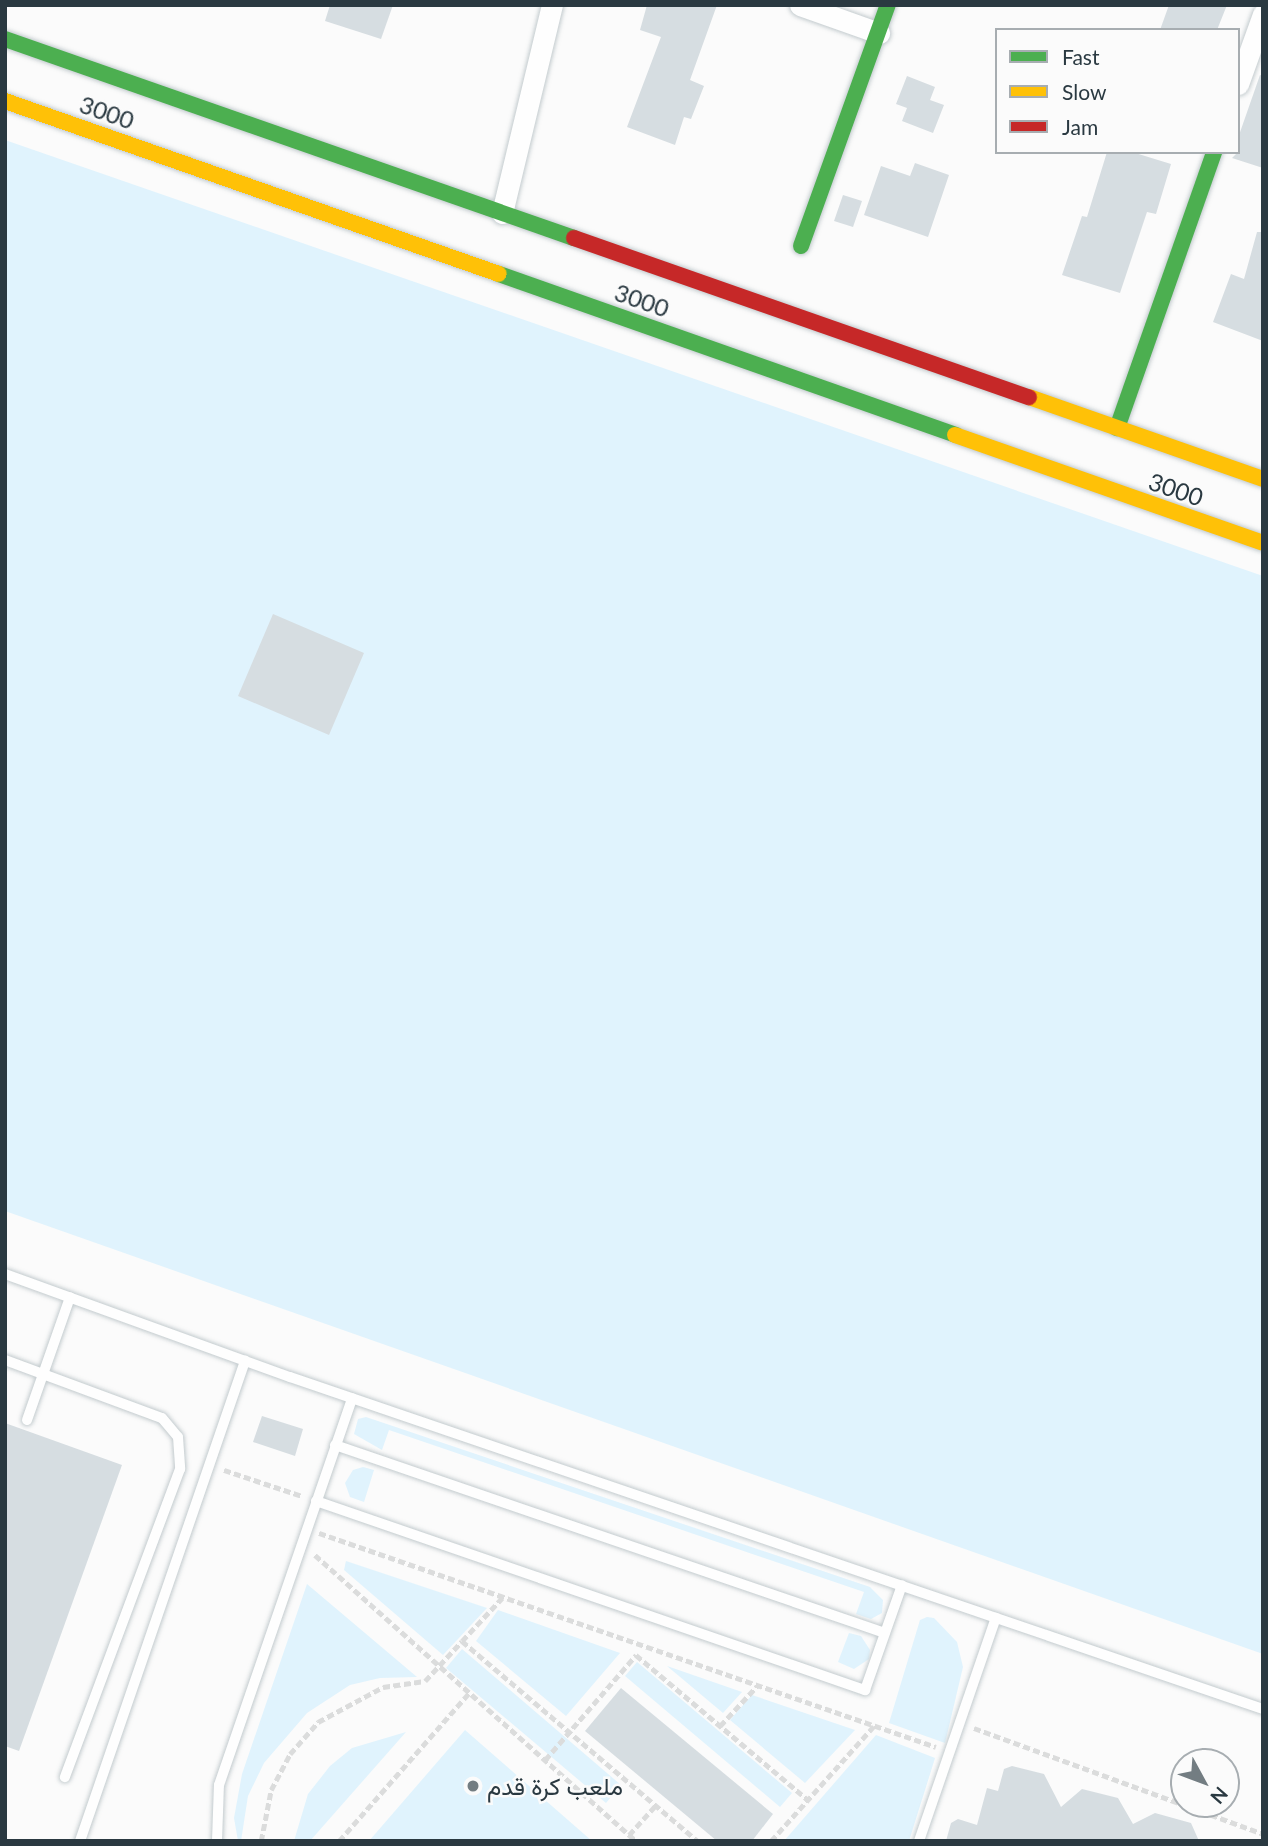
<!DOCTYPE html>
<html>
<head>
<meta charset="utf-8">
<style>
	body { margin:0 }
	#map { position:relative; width:1268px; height:1846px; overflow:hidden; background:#fbfbfb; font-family:Lato,Vazirmatn,sans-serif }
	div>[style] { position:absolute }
	.green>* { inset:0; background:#e0f3fd }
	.building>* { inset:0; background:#d6dde1 }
	.path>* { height:4.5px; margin-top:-2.25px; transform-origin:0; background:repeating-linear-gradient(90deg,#dbdcdc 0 7px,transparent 0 10.5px) }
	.roads { filter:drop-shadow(0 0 2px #c3cbce) drop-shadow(0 0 2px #c3cbce) }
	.lane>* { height:10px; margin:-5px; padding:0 5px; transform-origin:5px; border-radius:5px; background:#fefefe }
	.street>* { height:21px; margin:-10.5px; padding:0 10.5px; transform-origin:10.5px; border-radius:10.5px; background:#fefefe }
	.fast>* { height:16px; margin:-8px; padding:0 8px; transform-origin:8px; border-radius:8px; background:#4caf50 }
	.slow>* { height:16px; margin:-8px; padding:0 8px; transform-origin:8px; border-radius:8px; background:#ffc107 }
	.jam>* { height:16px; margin:-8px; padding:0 8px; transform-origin:8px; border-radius:8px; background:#c62828 }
	.dots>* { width:19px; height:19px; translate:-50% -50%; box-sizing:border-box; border:4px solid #fbfbfb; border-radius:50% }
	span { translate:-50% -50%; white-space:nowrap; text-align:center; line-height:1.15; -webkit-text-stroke:5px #fbfbfb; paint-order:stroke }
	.street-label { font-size:24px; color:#2a3941 }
	.poi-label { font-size:24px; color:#2a3941 }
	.left { translate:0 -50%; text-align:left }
	.frame { position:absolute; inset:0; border:7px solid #2a3941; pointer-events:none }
	.legend { position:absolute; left:995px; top:28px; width:245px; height:126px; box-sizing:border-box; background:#fbfbfb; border:2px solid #a7adb1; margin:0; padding:9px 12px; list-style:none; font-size:21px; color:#2a3941 }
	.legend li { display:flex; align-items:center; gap:14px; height:35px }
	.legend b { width:35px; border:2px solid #a7adb1 }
	.north { position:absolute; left:1170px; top:1748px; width:70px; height:70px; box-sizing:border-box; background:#fbfbfb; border:2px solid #a7adb1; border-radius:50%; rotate:131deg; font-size:19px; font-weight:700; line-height:28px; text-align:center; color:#2a3941 }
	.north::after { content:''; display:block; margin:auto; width:24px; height:32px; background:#737d82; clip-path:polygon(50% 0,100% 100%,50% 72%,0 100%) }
</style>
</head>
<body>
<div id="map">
	<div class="green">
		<i style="clip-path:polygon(5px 140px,1263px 576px,1263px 1654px,5px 1211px)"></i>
		<i style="clip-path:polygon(366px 1417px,870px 1587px,883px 1600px,882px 1613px,871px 1619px,856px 1614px,864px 1592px,389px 1430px,382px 1450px,354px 1434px,358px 1419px)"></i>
		<i style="clip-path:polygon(363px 1467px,374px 1470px,364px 1502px,350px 1497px,345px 1483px,353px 1470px)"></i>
		<i style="clip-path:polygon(346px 1561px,487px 1608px,443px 1655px,344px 1570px)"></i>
		<i style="clip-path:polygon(307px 1584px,417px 1677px,380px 1678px,350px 1685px,307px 1713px,264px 1763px,248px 1796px,241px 1841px,238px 1841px,234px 1818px,242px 1774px)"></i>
		<i style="clip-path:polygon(498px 1610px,620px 1653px,566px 1716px,476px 1641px)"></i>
		<i style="clip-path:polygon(927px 1617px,934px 1618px,957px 1642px,963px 1667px,945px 1743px,889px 1723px,920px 1620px)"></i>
		<i style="clip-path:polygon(849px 1633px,861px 1636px,870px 1650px,869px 1659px,854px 1669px,838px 1662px)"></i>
		<i style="clip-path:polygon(462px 1649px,621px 1785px,606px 1803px,446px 1668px)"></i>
		<i style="clip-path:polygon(637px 1662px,792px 1793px,780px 1807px,625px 1676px)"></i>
		<i style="clip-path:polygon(667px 1666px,742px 1692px,723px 1713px)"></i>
		<i style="clip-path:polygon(752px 1695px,855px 1730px,805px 1783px,730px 1720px)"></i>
		<i style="clip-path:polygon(465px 1730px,592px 1841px,369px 1841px)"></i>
		<i style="clip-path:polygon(406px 1732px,310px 1841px,294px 1841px,308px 1794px,330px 1766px,352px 1748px)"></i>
		<i style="clip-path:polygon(876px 1735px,935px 1758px,909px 1841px,784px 1841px)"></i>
	</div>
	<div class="building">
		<i style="clip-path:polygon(330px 5px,393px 5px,381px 39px,325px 21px)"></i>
		<i style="clip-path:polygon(647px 5px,717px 5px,690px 80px,704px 86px,691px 119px,684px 117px,675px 145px,627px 127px,661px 37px,640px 30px)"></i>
		<i style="clip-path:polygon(1169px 5px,1227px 5px,1217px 30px,1160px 30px)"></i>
		<i style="clip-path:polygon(1260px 75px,1263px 76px,1263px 168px,1232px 158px,1238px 152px,1238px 138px)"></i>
		<i style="clip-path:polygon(907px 76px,935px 87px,930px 100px,944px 105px,933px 133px,902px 121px,907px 108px,896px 104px)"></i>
		<i style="clip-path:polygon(1107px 152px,1132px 152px,1171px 164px,1156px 214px,1147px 212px,1120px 293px,1062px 275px,1082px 216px,1087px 217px)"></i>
		<i style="clip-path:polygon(915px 163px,949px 175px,928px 237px,864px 215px,881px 166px,910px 176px)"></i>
		<i style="clip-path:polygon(843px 195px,862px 201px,853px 227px,834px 221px)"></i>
		<i style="clip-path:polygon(1257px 232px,1263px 232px,1263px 341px,1213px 322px,1231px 274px,1244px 279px)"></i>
		<i style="clip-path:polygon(273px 614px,364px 653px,329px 735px,238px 696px)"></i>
		<i style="clip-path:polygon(262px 1416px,303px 1429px,295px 1456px,253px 1442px)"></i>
		<i style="clip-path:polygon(5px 1423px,122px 1465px,19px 1751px,5px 1746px)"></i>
		<i style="clip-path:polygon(621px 1688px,773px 1814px,752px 1841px,717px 1841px,585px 1731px)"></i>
		<i style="clip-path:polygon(1012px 1766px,1044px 1774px,1061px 1807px,1082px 1789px,1118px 1798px,1133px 1824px,1155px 1813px,1191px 1823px,1199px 1841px,946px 1841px,951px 1823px,958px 1819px,977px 1825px,987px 1788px,998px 1791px,1004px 1769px)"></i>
	</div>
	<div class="path">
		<i style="left:224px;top:1470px;width:82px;rotate:18.4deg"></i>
		<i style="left:319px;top:1533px;width:653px;rotate:19.13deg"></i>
		<i style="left:315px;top:1555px;width:430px;rotate:41.7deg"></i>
		<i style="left:462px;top:1641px;width:59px;rotate:-47.1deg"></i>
		<i style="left:720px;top:1726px;width:54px;rotate:-47.2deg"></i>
		<i style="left:974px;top:1728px;width:308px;rotate:20.1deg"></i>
		<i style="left:545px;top:1760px;width:139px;rotate:-49.1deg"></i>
		<i style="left:636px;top:1655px;width:225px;rotate:40.1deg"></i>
		<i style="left:629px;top:1835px;width:40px;rotate:-48deg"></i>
		<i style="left:261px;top:1841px;width:52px;rotate:-78.9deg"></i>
		<i style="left:271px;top:1790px;width:41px;rotate:-62.2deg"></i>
		<i style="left:290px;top:1754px;width:43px;rotate:-48.8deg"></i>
		<i style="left:318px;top:1722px;width:74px;rotate:-28.3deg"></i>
		<i style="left:383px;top:1687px;width:42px;rotate:-8.1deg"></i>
		<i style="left:425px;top:1681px;width:54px;rotate:-47.2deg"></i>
		<i style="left:462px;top:1641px;width:309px;rotate:40.3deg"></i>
		<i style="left:339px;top:1841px;width:198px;rotate:-48.7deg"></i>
		<i style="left:771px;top:1841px;width:154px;rotate:-48.2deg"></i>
	</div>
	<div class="roads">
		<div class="lane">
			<i style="left:5px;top:1274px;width:303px;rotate:19.9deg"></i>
			<i style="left:290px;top:1377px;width:1028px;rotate:18.84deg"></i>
			<i style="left:5px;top:1360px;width:167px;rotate:20.3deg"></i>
			<i style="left:162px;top:1418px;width:25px;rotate:50deg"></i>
			<i style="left:178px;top:1437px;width:32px;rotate:86deg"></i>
			<i style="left:180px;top:1469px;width:329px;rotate:110.5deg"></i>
			<i style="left:27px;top:1420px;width:130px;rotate:-70.7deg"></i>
			<i style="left:335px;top:1445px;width:581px;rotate:18.87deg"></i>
			<i style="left:316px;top:1501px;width:581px;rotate:19deg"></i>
			<i style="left:865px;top:1690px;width:111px;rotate:-70.6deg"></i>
			<i style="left:80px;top:1841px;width:508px;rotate:-71.03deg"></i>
			<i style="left:217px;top:1841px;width:56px;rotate:-88deg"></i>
			<i style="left:219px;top:1785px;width:409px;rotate:-71deg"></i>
			<i style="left:919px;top:1841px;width:236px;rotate:-71deg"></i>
		</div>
		<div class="street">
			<i style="left:800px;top:5px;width:84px;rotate:19.5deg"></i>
			<i style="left:1238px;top:84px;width:74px;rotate:-70.3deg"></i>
			<i style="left:502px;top:213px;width:214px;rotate:-76.5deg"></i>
		</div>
		<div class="fast">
			<i style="left:5px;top:39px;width:603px;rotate:19.28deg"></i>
			<i style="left:801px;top:246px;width:256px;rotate:-70.2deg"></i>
			<i style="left:499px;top:274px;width:484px;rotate:19.4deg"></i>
			<i style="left:1117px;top:428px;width:293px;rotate:-70.6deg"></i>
		</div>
		<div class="slow">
			<i style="left:5px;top:101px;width:523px;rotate:19.3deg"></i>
			<i style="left:1029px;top:397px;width:248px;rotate:19.3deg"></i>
			<i style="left:955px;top:435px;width:326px;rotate:19.3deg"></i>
		</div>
		<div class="jam">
			<i style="left:574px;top:238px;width:482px;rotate:19.3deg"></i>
		</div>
	</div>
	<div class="dots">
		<i style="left:473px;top:1786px;background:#737d82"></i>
	</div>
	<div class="street-label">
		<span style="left:107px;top:112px;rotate:19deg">3000</span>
		<span style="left:642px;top:300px;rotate:19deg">3000</span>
		<span style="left:1176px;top:489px;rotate:19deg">3000</span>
	</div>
	<div class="poi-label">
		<span class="left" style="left:487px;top:1786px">ملعب كرة قدم</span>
	</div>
	<div class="frame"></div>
	<ul class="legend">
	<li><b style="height:9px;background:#4caf50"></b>Fast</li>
	<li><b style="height:9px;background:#ffc107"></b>Slow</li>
	<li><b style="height:9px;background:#c62828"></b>Jam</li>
	</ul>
	<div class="north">N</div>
</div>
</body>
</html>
